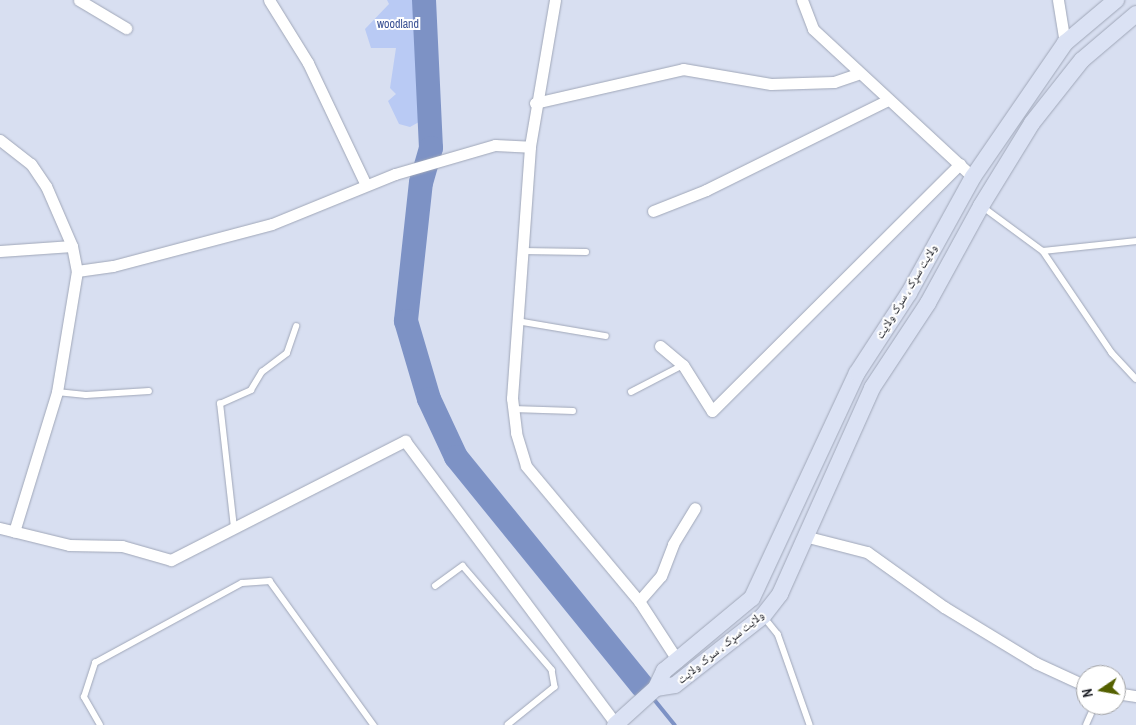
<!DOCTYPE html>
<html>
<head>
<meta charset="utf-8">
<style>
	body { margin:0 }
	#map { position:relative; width:1136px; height:725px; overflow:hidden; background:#d8dff1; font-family:"Archivo Narrow","Noto Naskh Arabic",sans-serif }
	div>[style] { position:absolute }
	.green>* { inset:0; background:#b9caf4 }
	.stream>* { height:4px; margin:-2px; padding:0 2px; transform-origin:2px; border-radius:2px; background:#7d92c5 }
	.river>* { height:24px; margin:-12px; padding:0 12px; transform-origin:12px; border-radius:12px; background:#7d92c5 }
	.roads { filter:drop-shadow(0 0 1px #a0a7b8) drop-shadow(0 0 1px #a0a7b8) }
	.service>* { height:5.5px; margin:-2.75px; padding:0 2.75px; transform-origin:2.75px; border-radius:2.75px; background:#fff }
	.minor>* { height:11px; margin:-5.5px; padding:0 5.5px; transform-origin:5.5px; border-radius:5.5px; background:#fff }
	.secondary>* { height:16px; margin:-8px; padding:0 8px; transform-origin:8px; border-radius:8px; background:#dbe2f4 }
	span { translate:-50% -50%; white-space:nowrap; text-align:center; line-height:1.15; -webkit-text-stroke:4px #fff; paint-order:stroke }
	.park-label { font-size:12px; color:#3c5395 }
	.street-label { font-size:12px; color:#191b22 }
	.north { position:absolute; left:1076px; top:665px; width:50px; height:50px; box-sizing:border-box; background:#fff; border:1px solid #a3a4a7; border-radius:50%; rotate:258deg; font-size:14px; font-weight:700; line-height:20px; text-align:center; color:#191b22 }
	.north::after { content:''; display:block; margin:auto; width:18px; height:22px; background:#546000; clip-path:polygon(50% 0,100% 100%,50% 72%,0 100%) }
</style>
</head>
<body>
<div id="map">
	<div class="green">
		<i style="clip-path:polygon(387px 0,417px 0,423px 26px,421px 73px,428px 91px,428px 117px,410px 127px,399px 124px,388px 101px,396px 94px,390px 88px,396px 48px,371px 48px,365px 29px,389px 4px)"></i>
	</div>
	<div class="stream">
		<i style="left:652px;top:697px;width:36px;rotate:51deg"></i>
	</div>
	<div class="river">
		<i style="left:424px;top:0;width:148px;rotate:87.3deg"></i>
		<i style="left:431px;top:148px;width:35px;rotate:106deg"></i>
		<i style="left:421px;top:182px;width:140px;rotate:96.2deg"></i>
		<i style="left:406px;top:321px;width:81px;rotate:73.6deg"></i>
		<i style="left:429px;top:399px;width:64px;rotate:65deg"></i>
		<i style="left:456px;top:457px;width:295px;rotate:50.9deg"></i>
	</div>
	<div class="roads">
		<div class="service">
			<i style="left:983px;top:207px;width:74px;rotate:36.3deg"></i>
			<i style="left:1043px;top:251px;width:123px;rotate:55.9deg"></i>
			<i style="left:1112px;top:353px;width:35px;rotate:47deg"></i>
			<i style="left:522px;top:251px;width:64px;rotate:0.9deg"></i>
			<i style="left:1043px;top:251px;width:94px;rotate:-6.1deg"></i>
			<i style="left:517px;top:321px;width:90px;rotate:9.6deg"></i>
			<i style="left:57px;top:392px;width:29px;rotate:6deg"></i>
			<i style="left:86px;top:395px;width:63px;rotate:-3.6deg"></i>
			<i style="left:631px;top:392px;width:59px;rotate:-27.4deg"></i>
			<i style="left:513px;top:409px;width:60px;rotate:1.9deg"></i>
			<i style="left:234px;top:528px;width:125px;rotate:-96.4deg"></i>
			<i style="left:220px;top:404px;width:34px;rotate:-24deg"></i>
			<i style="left:251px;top:390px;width:21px;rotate:-59deg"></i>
			<i style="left:262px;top:372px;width:31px;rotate:-37deg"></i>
			<i style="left:287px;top:353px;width:28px;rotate:-71deg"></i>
			<i style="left:435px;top:586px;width:34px;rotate:-36deg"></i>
			<i style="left:463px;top:566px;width:137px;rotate:49.4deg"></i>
			<i style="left:552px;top:670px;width:17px;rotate:80deg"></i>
			<i style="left:555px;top:687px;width:60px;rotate:141deg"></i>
			<i style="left:764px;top:617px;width:22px;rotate:51deg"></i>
			<i style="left:778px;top:634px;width:96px;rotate:70.6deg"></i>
			<i style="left:100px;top:725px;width:32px;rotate:-120deg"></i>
			<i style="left:84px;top:697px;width:36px;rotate:-72deg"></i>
			<i style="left:95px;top:663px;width:167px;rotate:-28.6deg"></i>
			<i style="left:242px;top:583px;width:28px;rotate:-4deg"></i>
			<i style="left:270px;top:581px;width:178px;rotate:54.2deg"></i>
			<i style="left:1086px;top:725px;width:22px;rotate:-66deg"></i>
		</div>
		<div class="minor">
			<i style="left:79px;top:0;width:55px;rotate:30.8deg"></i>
			<i style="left:269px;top:0;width:74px;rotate:58.2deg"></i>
			<i style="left:308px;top:63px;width:135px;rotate:64.6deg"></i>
			<i style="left:555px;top:0;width:149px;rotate:99.7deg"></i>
			<i style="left:530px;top:147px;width:252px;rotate:94.1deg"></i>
			<i style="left:512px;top:398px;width:35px;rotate:83deg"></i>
			<i style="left:516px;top:433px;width:34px;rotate:73deg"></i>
			<i style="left:526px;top:466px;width:176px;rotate:50.1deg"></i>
			<i style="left:639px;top:601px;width:72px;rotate:57deg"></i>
			<i style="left:802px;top:0;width:31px;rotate:69deg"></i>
			<i style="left:813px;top:29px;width:218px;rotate:42.8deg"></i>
			<i style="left:1058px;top:0;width:44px;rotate:80.8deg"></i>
			<i style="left:535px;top:103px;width:152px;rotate:-12.9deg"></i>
			<i style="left:683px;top:69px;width:89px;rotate:9.7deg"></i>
			<i style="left:771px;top:84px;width:63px;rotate:-1.8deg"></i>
			<i style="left:834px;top:82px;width:24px;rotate:-19deg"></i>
			<i style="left:0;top:140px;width:39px;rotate:38deg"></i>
			<i style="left:31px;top:164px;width:27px;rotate:56deg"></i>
			<i style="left:46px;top:186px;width:65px;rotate:66.6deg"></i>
			<i style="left:72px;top:246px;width:25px;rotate:79deg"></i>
			<i style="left:77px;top:271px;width:123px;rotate:99.4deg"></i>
			<i style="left:57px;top:392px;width:146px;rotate:107.1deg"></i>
			<i style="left:653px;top:211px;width:57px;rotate:-21.6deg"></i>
			<i style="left:706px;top:190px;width:201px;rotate:-26.3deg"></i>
			<i style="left:0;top:251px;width:72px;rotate:-4deg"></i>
			<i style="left:77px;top:271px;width:36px;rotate:-8deg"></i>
			<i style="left:113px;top:266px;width:164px;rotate:-14.8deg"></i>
			<i style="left:272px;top:224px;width:133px;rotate:-22.1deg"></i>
			<i style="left:395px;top:174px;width:104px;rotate:-16.2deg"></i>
			<i style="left:495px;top:145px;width:35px;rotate:3deg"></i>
			<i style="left:660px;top:346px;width:30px;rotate:40deg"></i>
			<i style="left:683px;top:365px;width:54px;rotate:57.8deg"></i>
			<i style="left:712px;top:411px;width:350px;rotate:-44.9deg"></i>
			<i style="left:0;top:528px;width:71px;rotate:13.8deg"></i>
			<i style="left:69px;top:545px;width:53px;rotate:1.1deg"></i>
			<i style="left:122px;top:546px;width:51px;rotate:15.9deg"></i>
			<i style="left:171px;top:560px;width:263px;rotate:-27deg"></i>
			<i style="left:405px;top:441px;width:353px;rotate:53.3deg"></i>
			<i style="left:808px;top:537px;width:61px;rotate:14.3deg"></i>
			<i style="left:867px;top:552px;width:95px;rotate:35.5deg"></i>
			<i style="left:944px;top:607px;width:108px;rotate:31.3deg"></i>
			<i style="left:1036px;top:663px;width:55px;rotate:24.7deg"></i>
			<i style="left:639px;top:601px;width:33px;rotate:-49deg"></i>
			<i style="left:661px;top:576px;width:34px;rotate:-69deg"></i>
			<i style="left:673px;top:544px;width:42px;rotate:-58.6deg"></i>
			<i style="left:1116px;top:693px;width:20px;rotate:9deg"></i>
		</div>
		<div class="secondary">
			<i style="left:656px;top:688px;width:19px;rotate:-9deg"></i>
			<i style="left:675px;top:685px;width:112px;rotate:-38.1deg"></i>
			<i style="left:763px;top:616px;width:28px;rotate:-52deg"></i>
			<i style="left:780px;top:594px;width:226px;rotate:-65.9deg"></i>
			<i style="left:872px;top:388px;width:102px;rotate:-56.6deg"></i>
			<i style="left:928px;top:303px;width:111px;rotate:-61.3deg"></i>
			<i style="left:981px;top:206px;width:97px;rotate:-58.4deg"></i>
			<i style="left:1032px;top:123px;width:80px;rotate:-51.6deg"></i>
			<i style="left:1082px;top:60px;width:71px;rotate:-40.4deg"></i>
			<i style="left:615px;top:725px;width:55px;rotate:-42.1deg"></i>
			<i style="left:656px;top:688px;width:19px;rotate:-65deg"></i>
			<i style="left:664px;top:671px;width:114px;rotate:-39.7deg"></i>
			<i style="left:752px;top:598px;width:248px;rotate:-65deg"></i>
			<i style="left:857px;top:373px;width:95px;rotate:-57deg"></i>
			<i style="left:909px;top:293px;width:132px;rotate:-61.1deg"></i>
			<i style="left:973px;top:177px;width:163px;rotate:-55.5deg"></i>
			<i style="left:1065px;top:43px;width:67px;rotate:-40.1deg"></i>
		</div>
	</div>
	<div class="park-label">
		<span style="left:398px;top:25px">woodland</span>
	</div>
	<div class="street-label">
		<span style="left:907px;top:292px;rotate:-59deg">ولایت سړک ، سرک ولایت</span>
		<span style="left:721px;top:648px;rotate:-39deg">ولایت سړک ، سرک ولایت</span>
	</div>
	<div class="north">N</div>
</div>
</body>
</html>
